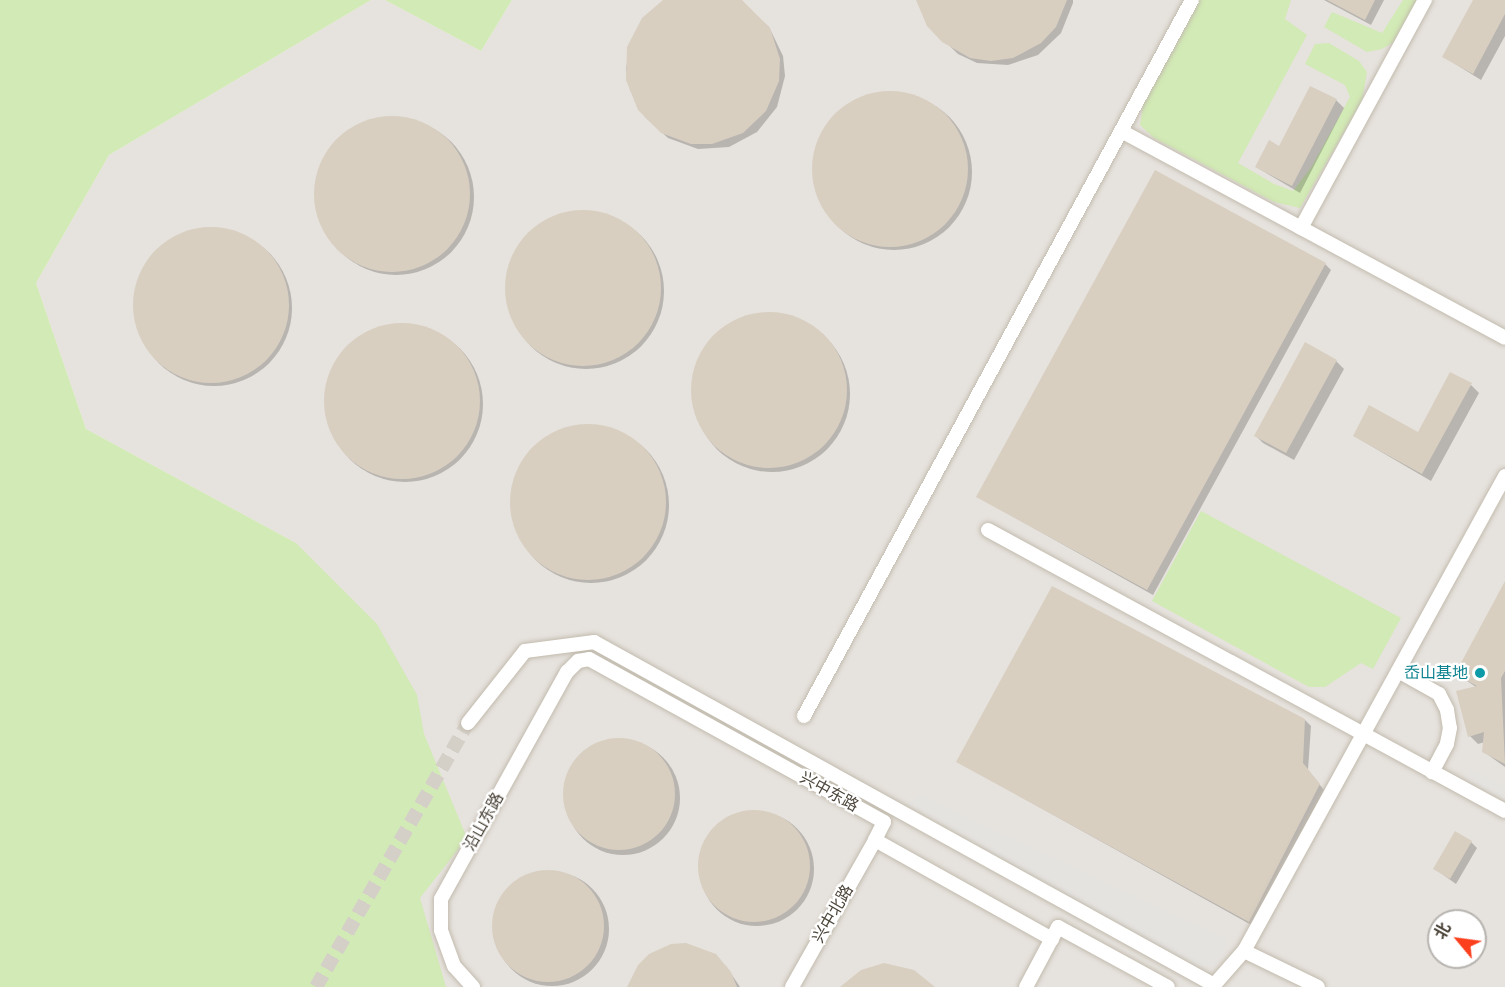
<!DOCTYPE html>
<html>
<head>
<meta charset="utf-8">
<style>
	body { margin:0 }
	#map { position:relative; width:1505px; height:987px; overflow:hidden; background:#f6f3ec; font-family:Arial,"Noto Sans SC",sans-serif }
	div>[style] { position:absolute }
	.industrial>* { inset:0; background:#e6e2dd }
	.green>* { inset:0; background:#d2eab5 }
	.parking>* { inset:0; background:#e5e3e0 }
	.shadow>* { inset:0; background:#0003 }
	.round { border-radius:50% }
	.building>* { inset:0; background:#d8cfc1 }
	.minor-tunnel>* { height:14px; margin-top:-7px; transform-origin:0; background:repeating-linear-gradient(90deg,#d4d0c8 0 14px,transparent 0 21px) }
	.roads { filter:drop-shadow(0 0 2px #c2bbae) drop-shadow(0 0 2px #c2bbae) }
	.minor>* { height:14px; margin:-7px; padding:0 7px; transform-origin:7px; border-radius:7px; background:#fff }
	.dots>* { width:16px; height:16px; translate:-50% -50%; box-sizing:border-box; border:3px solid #fff; border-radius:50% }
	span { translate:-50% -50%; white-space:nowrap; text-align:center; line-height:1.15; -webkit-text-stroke:4.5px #fff; paint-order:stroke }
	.culture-label { font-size:16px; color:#0d838f }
	.right { translate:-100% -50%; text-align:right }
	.street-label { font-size:16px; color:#4b4439 }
	.north { position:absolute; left:1427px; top:909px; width:60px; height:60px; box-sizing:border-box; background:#fff; border:2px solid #b7b4b0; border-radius:50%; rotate:299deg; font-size:16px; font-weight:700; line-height:24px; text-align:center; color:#4b4439 }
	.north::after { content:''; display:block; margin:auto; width:21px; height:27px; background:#fc3f1d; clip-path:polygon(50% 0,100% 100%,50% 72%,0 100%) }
</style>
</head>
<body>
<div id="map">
	<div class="industrial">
		<i style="clip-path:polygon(evenodd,371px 0,385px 0,481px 51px,512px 0,1505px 0,1505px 987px,298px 987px,296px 543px,86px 429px,36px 283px,109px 155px,371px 0,1439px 921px,1475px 921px,1475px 957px,1439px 957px,1439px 921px)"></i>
	</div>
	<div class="green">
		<i style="clip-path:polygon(0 0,371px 0,109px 155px,36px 283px,86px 429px,296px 543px,377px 624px,417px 695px,424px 734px,467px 838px,420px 898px,446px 987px,0 987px)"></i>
		<i style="clip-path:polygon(385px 0,512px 0,481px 51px)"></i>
		<i style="clip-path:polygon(1199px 0,1291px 0,1285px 19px,1307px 35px,1238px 163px,1274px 184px,1293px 191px,1312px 166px,1350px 97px,1345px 85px,1305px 64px,1315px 44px,1329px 43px,1359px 61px,1367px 72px,1362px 101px,1300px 208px,1274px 202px,1154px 138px,1140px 125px,1144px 100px)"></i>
		<i style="clip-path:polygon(1403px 0,1417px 0,1394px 42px,1382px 49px,1367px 52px,1324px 27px,1332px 12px,1382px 33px)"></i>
		<i style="clip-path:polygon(1201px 511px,1401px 618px,1373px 669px,1361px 663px,1325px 687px,1309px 687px,1152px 601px)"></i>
	</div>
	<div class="parking">
		<i style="clip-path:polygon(1471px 770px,1505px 788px,1505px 801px,1465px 779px)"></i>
		<i style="clip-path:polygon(920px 795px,1226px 939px,1225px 953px,1215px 967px,1192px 965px,907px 804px)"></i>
	</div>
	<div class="shadow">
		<i style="clip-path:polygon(669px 0,739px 0,769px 27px,783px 56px,785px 76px,777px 107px,757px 132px,729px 147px,698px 149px,668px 138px,645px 117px,630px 90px,626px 69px,632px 38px)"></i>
		<i style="clip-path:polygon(919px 0,1073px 0,1073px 3px,1061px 33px,1038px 55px,1008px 65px,977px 63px,958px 54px,928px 25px)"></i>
		<i style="clip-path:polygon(1324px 0,1384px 0,1371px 25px)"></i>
		<i style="clip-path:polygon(1474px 0,1505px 0,1505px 36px,1481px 80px,1444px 57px)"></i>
		<i class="round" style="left:816px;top:94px;width:156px;height:156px"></i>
		<i style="clip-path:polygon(1336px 100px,1344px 108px,1300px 193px,1256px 167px)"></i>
		<i class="round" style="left:318px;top:119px;width:156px;height:156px"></i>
		<i class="round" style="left:508px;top:213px;width:156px;height:156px"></i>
		<i class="round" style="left:136px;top:230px;width:156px;height:156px"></i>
		<i style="clip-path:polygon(1325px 264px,1331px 270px,1153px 595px,978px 497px)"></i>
		<i class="round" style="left:694px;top:316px;width:156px;height:156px"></i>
		<i class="round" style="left:327px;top:326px;width:156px;height:156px"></i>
		<i style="clip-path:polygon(1336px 361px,1344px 369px,1294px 460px,1263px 443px,1256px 436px)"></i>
		<i style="clip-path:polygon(1471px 385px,1479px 393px,1431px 481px,1354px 436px,1418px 434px)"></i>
		<i class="round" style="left:513px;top:427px;width:156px;height:156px"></i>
		<i style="clip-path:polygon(1505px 584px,1505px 767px,1484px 752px,1485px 742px,1478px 744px,1470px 736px,1476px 687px,1457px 674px)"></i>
		<i style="clip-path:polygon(1305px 720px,1311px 726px,1308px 770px,1324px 790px,1255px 927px,958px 762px)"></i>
		<i class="round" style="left:566px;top:741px;width:114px;height:114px"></i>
		<i class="round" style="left:700px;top:812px;width:114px;height:114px"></i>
		<i style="clip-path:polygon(1471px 842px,1477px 848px,1456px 884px,1435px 869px)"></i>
		<i class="round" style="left:495px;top:872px;width:114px;height:114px"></i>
		<i style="clip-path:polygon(644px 960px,726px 966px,740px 987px,629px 987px)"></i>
	</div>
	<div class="building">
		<i style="clip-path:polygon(663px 0,742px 0,770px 28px,780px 59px,779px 81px,766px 111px,743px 133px,712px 144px,691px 144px,661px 133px,638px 110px,626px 80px,627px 47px,642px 18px)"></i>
		<i style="clip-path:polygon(916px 0,1067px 0,1056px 27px,1041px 43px,1013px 58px,991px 61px,970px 58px,942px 42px,927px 26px)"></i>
		<i style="clip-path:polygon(1327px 0,1375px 0,1365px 20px)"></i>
		<i style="clip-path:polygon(1473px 0,1505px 0,1505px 14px,1473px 74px,1442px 57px)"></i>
		<i style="clip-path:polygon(1310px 86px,1337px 99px,1292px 186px,1255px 167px,1269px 140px,1279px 146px)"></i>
		<i class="round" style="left:812px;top:91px;width:156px;height:156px"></i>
		<i class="round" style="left:314px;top:116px;width:156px;height:156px"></i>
		<i style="clip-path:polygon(1155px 170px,1326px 263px,1147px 590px,976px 497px)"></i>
		<i class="round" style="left:505px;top:210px;width:156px;height:156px"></i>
		<i class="round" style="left:133px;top:227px;width:156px;height:156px"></i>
		<i class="round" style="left:691px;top:312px;width:156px;height:156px"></i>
		<i class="round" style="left:324px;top:323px;width:156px;height:156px"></i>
		<i style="clip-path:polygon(1305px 342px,1337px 360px,1286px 453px,1254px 436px)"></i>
		<i style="clip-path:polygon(1450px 372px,1472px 383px,1422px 474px,1353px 436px,1369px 405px,1418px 432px)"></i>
		<i class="round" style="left:510px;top:424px;width:156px;height:156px"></i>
		<i style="clip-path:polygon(1505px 581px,1505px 671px,1501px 678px,1505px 764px,1482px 752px,1484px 732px,1468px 737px,1456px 691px,1477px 686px,1455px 674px)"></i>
		<i style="clip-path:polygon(1052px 586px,1305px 719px,1303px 763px,1320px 784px,1249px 922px,956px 762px)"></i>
		<i class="round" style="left:563px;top:738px;width:112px;height:112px"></i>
		<i class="round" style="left:698px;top:810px;width:112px;height:112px"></i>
		<i style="clip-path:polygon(1455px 831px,1472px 841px,1450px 879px,1433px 869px)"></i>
		<i class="round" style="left:492px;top:870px;width:112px;height:112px"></i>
		<i style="clip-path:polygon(686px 943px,716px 954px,731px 972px,737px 987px,627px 987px,638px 965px,649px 954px,671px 944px)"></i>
		<i style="clip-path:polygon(884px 963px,914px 970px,935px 987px,840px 987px,861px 970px)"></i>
	</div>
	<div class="minor-tunnel">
		<i style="left:316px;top:987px;width:305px;rotate:-60.1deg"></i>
	</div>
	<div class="roads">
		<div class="minor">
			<i style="left:1121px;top:131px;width:436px;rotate:28.3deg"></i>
			<i style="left:1301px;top:228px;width:260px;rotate:-61.5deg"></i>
			<i style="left:988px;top:530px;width:588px;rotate:28.52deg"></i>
			<i style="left:1398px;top:671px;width:47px;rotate:29.3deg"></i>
			<i style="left:1439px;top:694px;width:18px;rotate:63deg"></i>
			<i style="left:1447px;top:710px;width:18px;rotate:81deg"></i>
			<i style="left:1450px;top:728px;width:16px;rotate:101deg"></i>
			<i style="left:1447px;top:744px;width:32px;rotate:118deg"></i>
			<i style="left:804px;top:716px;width:814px;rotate:-61.55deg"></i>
			<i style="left:468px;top:723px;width:92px;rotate:-51.6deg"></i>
			<i style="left:525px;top:651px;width:70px;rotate:-7.4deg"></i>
			<i style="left:594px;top:642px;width:709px;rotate:28.95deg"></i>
			<i style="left:1214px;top:985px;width:45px;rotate:-48.6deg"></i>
			<i style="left:1244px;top:951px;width:542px;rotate:-61.21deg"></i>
			<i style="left:1244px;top:951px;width:82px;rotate:25.9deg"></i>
			<i style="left:473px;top:987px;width:28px;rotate:-132deg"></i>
			<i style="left:454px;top:966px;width:38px;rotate:-110deg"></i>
			<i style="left:441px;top:930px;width:31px;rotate:-90deg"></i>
			<i style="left:441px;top:899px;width:260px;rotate:-61deg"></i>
			<i style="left:567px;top:672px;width:16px;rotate:-45deg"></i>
			<i style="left:578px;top:661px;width:11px;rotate:-10deg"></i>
			<i style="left:589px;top:659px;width:337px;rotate:28.9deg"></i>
			<i style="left:884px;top:822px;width:20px;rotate:117deg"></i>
			<i style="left:875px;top:840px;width:203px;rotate:29.2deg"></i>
			<i style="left:792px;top:987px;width:169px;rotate:-60.5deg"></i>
			<i style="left:1026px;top:987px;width:68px;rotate:-61.9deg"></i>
			<i style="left:1058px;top:927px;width:125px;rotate:28.6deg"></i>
		</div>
	</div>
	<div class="dots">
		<i style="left:1480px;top:673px;background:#0f9aa8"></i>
	</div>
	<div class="culture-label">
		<span class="right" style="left:1468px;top:673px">岙山基地</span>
	</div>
	<div class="street-label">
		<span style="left:829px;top:792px;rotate:29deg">兴中东路</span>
		<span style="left:484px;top:822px;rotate:-61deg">沿山东路</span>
		<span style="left:833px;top:914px;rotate:-60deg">兴中北路</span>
	</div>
	<div class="north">北</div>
</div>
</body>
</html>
